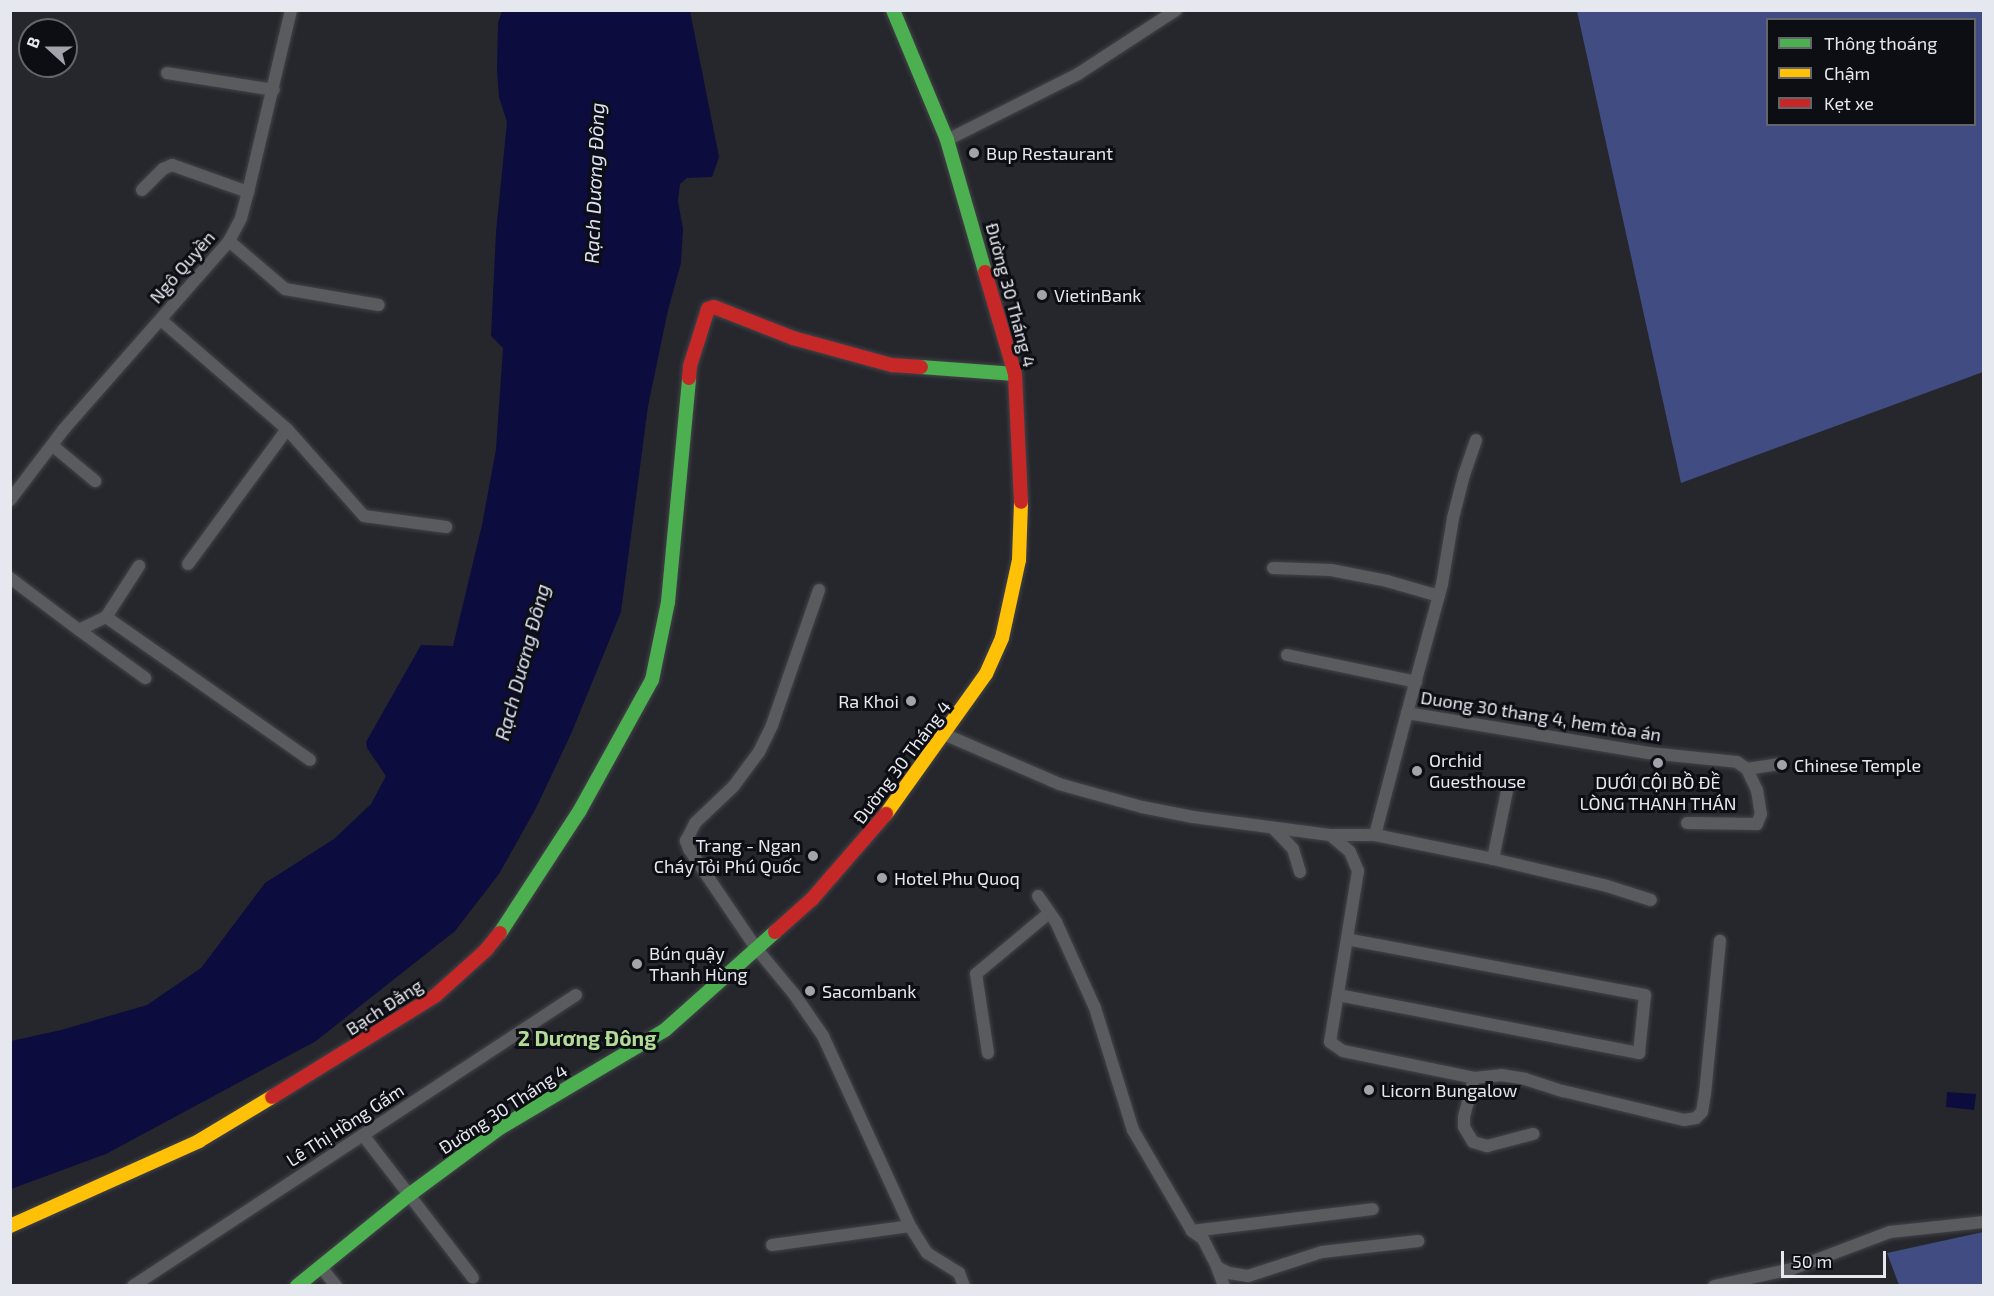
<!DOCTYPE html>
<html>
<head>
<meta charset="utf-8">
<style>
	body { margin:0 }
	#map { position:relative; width:1994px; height:1296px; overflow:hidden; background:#26272c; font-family:"Exo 2",sans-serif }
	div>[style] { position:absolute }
	.forest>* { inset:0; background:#404c82 }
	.water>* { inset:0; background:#0c0c3f }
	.roads { filter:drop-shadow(0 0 2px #424349) drop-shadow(0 0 2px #424349) }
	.street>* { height:12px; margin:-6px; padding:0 6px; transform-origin:6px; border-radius:6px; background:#5a5b5f }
	.fast>* { height:14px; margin:-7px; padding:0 7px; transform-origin:7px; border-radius:7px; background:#4caf50 }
	.slow>* { height:14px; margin:-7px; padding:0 7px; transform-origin:7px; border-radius:7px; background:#ffc107 }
	.jam>* { height:14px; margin:-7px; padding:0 7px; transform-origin:7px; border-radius:7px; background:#c62828 }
	.dots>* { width:16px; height:16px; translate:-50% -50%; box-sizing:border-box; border:3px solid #0d0e13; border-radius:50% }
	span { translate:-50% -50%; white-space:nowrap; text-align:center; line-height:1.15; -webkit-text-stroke:6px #0d0e13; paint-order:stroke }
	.poi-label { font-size:18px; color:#e6e8f0 }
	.left { translate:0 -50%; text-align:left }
	.right { translate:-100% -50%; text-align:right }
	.street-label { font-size:18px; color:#e6e8f0 }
	.water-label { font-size:20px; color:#dde3f6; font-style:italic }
	.quarter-label { font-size:21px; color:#b2db97; font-weight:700 }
	.frame { position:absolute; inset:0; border:12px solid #e6e8f0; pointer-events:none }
	.legend { position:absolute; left:1766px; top:18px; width:210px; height:108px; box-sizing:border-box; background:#0d0e13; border:2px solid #64656b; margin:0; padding:8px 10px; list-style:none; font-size:18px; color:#e6e8f0 }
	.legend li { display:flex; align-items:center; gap:12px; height:30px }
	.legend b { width:30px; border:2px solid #64656b }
	.north { position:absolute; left:18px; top:18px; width:60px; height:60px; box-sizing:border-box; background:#0d0e13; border:2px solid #64656b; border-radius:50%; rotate:291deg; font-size:16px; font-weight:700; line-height:24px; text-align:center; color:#e6e8f0 }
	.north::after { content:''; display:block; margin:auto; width:21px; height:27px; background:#a3a4ab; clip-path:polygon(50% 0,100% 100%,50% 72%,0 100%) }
	.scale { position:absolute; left:1781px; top:1251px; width:105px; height:27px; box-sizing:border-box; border:3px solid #e6e8f0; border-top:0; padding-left:8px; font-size:18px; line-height:21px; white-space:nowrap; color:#e6e8f0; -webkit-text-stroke:4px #0d0e13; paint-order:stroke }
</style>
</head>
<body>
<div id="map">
	<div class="forest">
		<i style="clip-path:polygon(evenodd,1577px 11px,1983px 11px,1983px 372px,1681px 483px,1577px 11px,1768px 20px,1974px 20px,1974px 124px,1768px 124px,1768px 20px)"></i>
		<i style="clip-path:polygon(1983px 1232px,1983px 1285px,1899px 1285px,1887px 1253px)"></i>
	</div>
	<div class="water">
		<i style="clip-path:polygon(502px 11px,690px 11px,719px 157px,712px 177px,687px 178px,680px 184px,678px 201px,683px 229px,681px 263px,668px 310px,648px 406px,621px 612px,571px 734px,536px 808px,499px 874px,455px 931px,316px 1041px,106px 1154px,11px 1189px,11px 1041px,61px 1030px,147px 1005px,201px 968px,265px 883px,334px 839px,371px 804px,386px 776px,367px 748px,366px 742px,421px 645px,453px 646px,482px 525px,496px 449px,503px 348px,491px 336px,496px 232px,507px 122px,499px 97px,497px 70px,498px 23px)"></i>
		<i style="clip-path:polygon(1947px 1092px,1976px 1094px,1974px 1110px,1946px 1107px)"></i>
	</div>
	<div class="roads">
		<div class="street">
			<i style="left:167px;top:73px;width:108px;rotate:9deg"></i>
			<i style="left:947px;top:140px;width:147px;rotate:-26.7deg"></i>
			<i style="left:1078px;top:74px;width:117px;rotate:-33.1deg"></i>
			<i style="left:142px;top:190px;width:30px;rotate:-45deg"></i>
			<i style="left:163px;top:169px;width:10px;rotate:-24deg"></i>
			<i style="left:172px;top:165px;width:81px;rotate:19.6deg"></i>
			<i style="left:229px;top:241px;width:74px;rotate:40.6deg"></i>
			<i style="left:285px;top:289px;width:95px;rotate:9.7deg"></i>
			<i style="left:161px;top:320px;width:167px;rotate:40.9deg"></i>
			<i style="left:287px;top:429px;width:116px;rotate:48.5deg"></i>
			<i style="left:364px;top:516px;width:83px;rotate:7.6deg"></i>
			<i style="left:53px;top:446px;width:55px;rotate:39.8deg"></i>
			<i style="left:10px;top:500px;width:89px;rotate:-52.7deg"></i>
			<i style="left:64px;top:429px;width:250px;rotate:-48.7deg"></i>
			<i style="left:229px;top:241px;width:26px;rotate:-62deg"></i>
			<i style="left:241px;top:218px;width:27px;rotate:-75deg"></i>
			<i style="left:248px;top:192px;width:187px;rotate:-76.7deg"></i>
			<i style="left:188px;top:564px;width:167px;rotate:-53.7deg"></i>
			<i style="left:1273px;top:568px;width:58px;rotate:2deg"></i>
			<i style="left:1331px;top:570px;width:57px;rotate:11.1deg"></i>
			<i style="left:1387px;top:581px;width:54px;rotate:16.1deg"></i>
			<i style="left:10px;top:578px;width:86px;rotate:37deg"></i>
			<i style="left:79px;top:630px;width:30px;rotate:-26deg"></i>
			<i style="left:106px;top:617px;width:249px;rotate:35deg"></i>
			<i style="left:106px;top:617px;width:61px;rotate:-57.1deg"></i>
			<i style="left:79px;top:630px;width:82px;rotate:36deg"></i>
			<i style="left:1287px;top:655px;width:132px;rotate:11.8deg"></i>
			<i style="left:1407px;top:713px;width:134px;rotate:-74.8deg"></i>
			<i style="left:1442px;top:584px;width:67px;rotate:-80.5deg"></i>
			<i style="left:1453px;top:518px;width:44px;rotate:-75.7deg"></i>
			<i style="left:1464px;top:475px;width:37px;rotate:-71deg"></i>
			<i style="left:946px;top:735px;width:123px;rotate:23.4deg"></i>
			<i style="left:1059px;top:784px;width:86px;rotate:15.5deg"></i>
			<i style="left:1142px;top:807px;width:52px;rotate:11.1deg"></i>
			<i style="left:1193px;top:817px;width:138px;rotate:7.5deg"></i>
			<i style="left:1330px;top:835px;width:45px"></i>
			<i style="left:1375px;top:835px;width:126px;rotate:-75.3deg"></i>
			<i style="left:1407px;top:713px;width:245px;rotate:9.4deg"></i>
			<i style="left:1649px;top:753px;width:88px;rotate:5.8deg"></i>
			<i style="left:1737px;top:762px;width:12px;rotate:35deg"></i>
			<i style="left:1747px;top:769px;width:23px;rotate:65deg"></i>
			<i style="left:1757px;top:790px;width:24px;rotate:81deg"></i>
			<i style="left:1761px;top:814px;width:11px;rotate:112deg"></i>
			<i style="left:1757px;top:824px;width:70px;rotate:-179.2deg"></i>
			<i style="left:1747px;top:769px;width:30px;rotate:-9deg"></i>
			<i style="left:1273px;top:828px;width:29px;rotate:46deg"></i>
			<i style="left:1293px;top:849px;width:24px;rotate:73deg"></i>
			<i style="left:1330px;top:835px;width:26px;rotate:40deg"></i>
			<i style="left:1350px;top:852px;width:21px;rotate:67deg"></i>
			<i style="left:1358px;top:871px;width:173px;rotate:99.3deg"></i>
			<i style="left:1330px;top:1042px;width:16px;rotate:35deg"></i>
			<i style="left:1343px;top:1051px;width:134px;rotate:11.6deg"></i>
			<i style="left:1474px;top:1078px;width:27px;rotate:-6deg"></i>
			<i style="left:1501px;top:1075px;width:24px;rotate:9deg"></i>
			<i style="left:1525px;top:1079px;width:40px;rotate:18deg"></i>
			<i style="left:1563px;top:1091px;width:124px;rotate:13.5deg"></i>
			<i style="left:1684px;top:1120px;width:12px;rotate:-9deg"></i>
			<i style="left:1696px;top:1118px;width:8px;rotate:-45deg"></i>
			<i style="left:1702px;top:1112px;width:18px;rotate:-81deg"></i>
			<i style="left:1705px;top:1094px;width:154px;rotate:-84.4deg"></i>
			<i style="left:1375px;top:835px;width:120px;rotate:11.5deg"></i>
			<i style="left:1493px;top:859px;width:117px;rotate:13.3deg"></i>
			<i style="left:1607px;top:886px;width:46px;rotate:17.7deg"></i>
			<i style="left:1493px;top:859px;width:75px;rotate:-78.4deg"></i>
			<i style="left:1038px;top:896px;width:32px;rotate:55deg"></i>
			<i style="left:1056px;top:922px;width:94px;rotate:65.6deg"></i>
			<i style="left:1095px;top:1008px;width:128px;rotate:72.7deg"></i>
			<i style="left:1133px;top:1130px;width:117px;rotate:59.7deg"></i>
			<i style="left:1192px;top:1231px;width:14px;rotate:36deg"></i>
			<i style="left:1203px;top:1239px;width:31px;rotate:63deg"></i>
			<i style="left:1217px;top:1267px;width:13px;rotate:27deg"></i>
			<i style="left:1229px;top:1273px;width:19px;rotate:9deg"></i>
			<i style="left:1248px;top:1276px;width:78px;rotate:-18deg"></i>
			<i style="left:1322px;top:1252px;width:97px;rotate:-6.5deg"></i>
			<i style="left:1338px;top:995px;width:307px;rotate:10.9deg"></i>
			<i style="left:1639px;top:1053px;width:58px;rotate:-84.1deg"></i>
			<i style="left:1645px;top:995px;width:303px;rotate:-169.4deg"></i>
			<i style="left:988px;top:1053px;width:80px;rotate:-98.6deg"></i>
			<i style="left:976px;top:974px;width:95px;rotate:-39.9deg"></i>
			<i style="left:1474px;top:1078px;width:40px;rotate:104.4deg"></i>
			<i style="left:1464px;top:1117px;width:10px;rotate:90deg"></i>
			<i style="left:1464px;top:1127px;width:17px;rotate:59deg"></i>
			<i style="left:1473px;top:1142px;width:15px;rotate:16deg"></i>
			<i style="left:1487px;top:1146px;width:48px;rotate:-14.6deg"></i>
			<i style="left:363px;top:1135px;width:180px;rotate:52.4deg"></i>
			<i style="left:910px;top:1226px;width:32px;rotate:58deg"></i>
			<i style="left:927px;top:1253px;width:38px;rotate:32deg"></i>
			<i style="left:959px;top:1273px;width:14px;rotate:69deg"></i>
			<i style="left:1192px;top:1231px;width:182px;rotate:-6.9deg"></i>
			<i style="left:772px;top:1245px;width:139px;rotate:-7.8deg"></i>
			<i style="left:910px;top:1226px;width:209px;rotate:-114.6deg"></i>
			<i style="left:823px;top:1036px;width:51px;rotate:-124.6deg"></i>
			<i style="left:794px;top:994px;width:60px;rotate:-129.6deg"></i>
			<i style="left:756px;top:948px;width:120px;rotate:-124.1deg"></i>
			<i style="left:689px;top:849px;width:9px;rotate:-111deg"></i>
			<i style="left:686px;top:841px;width:20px;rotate:-63deg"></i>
			<i style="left:695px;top:823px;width:52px;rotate:-43.5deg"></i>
			<i style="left:733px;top:787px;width:44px;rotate:-53.4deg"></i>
			<i style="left:759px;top:752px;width:30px;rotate:-64deg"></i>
			<i style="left:772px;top:725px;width:143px;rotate:-70.8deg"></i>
			<i style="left:320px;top:1266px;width:26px;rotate:51deg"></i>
			<i style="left:1217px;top:1267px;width:20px;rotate:70deg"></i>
			<i style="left:133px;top:1286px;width:530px;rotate:-33.3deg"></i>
			<i style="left:1714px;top:1286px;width:80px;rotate:-12.3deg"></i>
			<i style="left:1792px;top:1269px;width:105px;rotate:-20.7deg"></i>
			<i style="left:1890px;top:1232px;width:95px;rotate:-6.1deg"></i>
		</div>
		<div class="fast">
			<i style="left:893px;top:10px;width:141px;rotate:67.4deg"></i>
			<i style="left:947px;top:140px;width:137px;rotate:73.9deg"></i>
			<i style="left:921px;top:367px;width:94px;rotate:4.3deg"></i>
			<i style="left:500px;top:933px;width:145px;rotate:-56.9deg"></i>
			<i style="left:579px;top:812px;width:151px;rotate:-61.1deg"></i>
			<i style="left:652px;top:680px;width:80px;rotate:-78.4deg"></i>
			<i style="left:668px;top:602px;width:225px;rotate:-84.6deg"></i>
			<i style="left:297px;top:1286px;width:144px;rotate:-39.1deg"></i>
			<i style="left:409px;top:1195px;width:113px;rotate:-36.4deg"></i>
			<i style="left:500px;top:1128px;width:192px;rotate:-30.7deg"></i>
			<i style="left:665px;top:1030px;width:147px;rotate:-41.7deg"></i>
		</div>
		<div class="slow">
			<i style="left:886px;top:814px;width:172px;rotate:-54.5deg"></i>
			<i style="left:986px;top:674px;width:39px;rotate:-66deg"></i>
			<i style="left:1002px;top:638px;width:80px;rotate:-77.7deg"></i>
			<i style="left:1019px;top:560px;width:58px;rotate:-88deg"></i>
			<i style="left:10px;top:1226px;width:207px;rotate:-24.2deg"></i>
			<i style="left:199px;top:1141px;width:85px;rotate:-31.1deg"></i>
		</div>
		<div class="jam">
			<i style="left:985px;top:272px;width:106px;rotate:73.6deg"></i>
			<i style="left:1015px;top:374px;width:128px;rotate:87.3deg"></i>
			<i style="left:689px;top:378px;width:12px;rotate:-85deg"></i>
			<i style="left:690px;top:366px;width:60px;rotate:-72.5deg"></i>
			<i style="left:708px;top:309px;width:6px;rotate:-18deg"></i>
			<i style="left:714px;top:307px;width:85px;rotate:21.4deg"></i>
			<i style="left:793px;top:338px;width:103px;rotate:15.3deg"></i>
			<i style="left:892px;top:365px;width:29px;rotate:4deg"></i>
			<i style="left:775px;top:932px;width:50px;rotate:-41.7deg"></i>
			<i style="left:812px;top:899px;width:113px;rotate:-49deg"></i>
			<i style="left:272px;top:1097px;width:192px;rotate:-31.8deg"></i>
			<i style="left:435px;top:996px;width:69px;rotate:-42deg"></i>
			<i style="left:486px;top:950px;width:22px;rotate:-51deg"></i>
		</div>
	</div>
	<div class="dots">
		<i style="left:974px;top:153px;background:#a3a4ab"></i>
		<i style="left:1042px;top:295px;background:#a3a4ab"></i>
		<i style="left:911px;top:701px;background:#a3a4ab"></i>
		<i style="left:1658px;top:763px;background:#a3a4ab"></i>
		<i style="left:1782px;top:765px;background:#a3a4ab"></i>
		<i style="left:1417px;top:771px;background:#a3a4ab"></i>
		<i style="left:813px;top:856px;background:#a3a4ab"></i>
		<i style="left:882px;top:878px;background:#a3a4ab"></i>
		<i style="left:637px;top:964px;background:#a3a4ab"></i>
		<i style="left:810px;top:991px;background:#a3a4ab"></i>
		<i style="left:1369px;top:1090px;background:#a3a4ab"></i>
	</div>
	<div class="poi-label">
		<span class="left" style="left:986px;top:153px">Bup Restaurant</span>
		<span class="left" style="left:1054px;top:295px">VietinBank</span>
		<span class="right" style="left:899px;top:701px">Ra Khoi</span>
		<span class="left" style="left:1429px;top:771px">Orchid<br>Guesthouse</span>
		<span class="left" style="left:1794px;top:765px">Chinese Temple</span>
		<span style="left:1658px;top:793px">DƯỚI CỘI BỒ ĐỀ<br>LÒNG THANH THÁN</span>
		<span class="right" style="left:801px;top:856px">Trang - Ngan<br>Cháy Tỏi Phú Quốc</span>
		<span class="left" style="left:894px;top:878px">Hotel Phu Quoq</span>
		<span class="left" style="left:649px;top:964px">Bún quậy<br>Thanh Hùng</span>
		<span class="left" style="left:822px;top:991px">Sacombank</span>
		<span class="left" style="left:1381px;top:1090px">Licorn Bungalow</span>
	</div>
	<div class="street-label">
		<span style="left:182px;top:267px;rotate:-49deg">Ngô Quyền</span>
		<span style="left:1011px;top:295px;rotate:75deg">Đường 30 Tháng 4</span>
		<span style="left:1541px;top:716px;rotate:9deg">Duong 30 thang 4, hem tòa án</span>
		<span style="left:902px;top:762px;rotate:-53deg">Đường 30 Tháng 4</span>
		<span style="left:384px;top:1007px;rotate:-33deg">Bạch Đằng</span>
		<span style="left:503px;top:1109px;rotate:-33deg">Đường 30 Tháng 4</span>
		<span style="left:345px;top:1125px;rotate:-33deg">Lê Thị Hồng Gấm</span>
	</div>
	<div class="water-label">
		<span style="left:594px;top:183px;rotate:-88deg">Rạch Dương Đông</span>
		<span style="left:522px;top:662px;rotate:-75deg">Rạch Dương Đông</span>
	</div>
	<div class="quarter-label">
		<span style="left:587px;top:1038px">2 Dương Đông</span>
	</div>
	<div class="frame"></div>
	<ul class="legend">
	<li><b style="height:8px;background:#4caf50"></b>Thông thoáng</li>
	<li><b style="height:8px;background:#ffc107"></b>Chậm</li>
	<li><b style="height:8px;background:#c62828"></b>Kẹt xe</li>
	</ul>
	<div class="north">B</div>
	<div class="scale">50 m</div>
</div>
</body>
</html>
